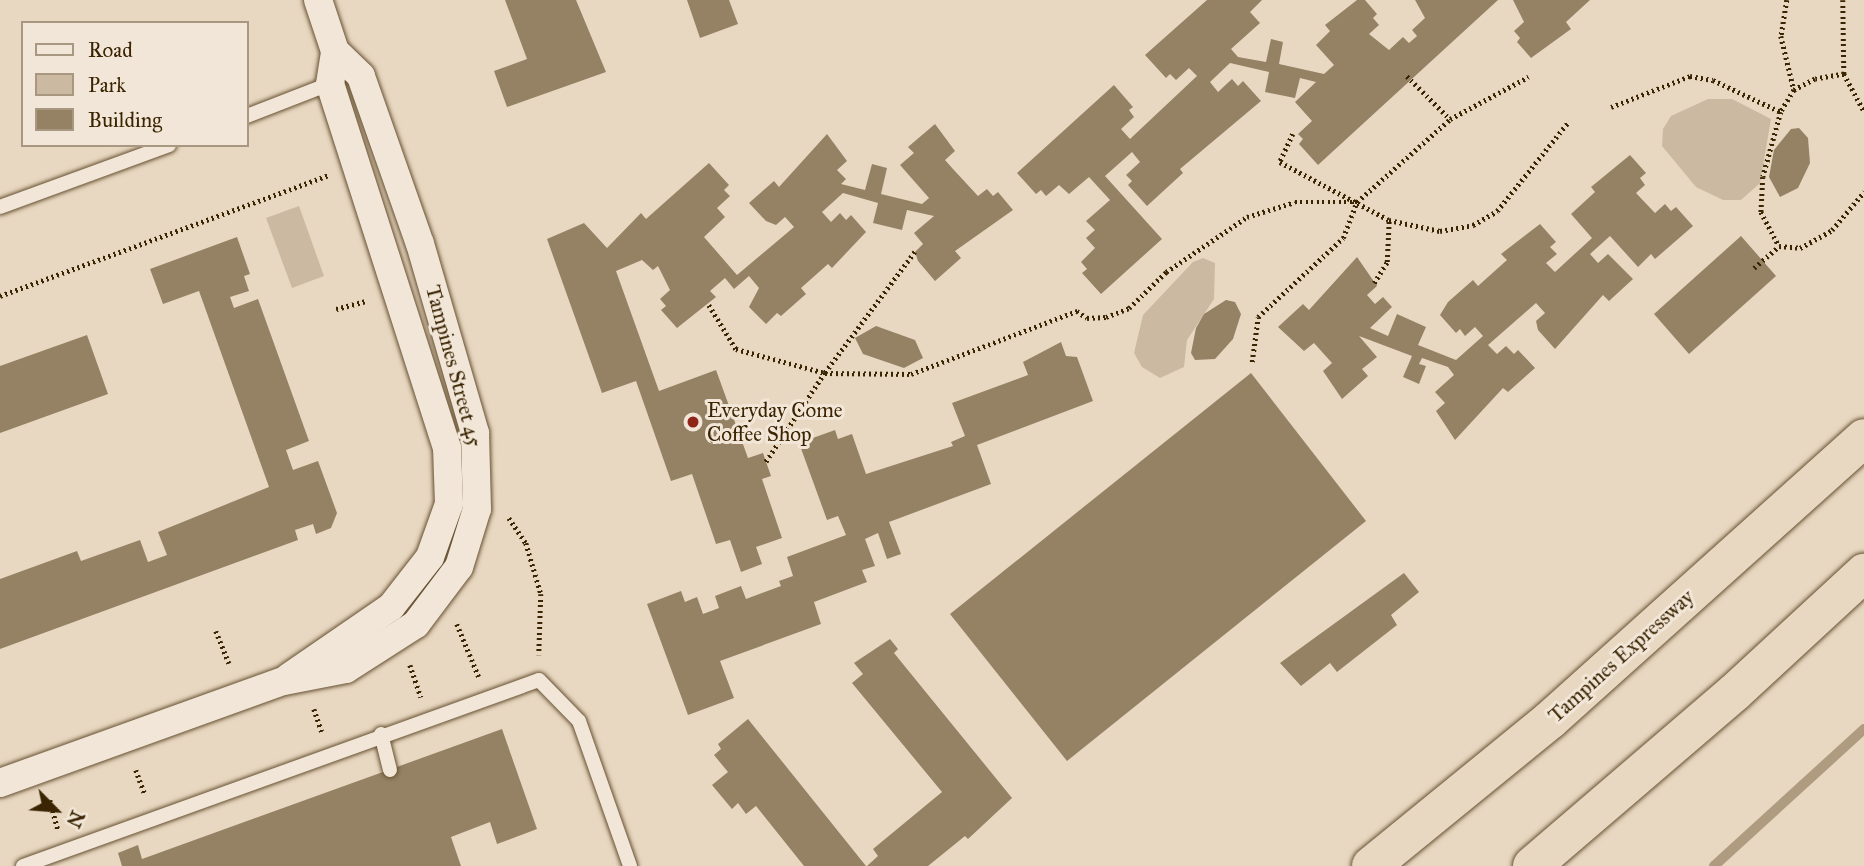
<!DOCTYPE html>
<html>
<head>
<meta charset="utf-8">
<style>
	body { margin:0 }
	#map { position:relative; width:1864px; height:866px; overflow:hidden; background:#e9d8c1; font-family:"IM FELL Great Primer",serif }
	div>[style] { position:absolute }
	.green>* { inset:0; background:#cbb9a1 }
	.stream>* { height:10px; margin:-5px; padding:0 5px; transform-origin:5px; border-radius:5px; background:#ae9b80 }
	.building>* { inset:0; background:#958265 }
	.path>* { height:4.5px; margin-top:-2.25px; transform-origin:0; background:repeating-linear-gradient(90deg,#3a2402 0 2px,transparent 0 5.5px) }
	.roads { filter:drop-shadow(0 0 2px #665132) drop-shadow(0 0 2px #665132) }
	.service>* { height:14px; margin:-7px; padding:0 7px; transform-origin:7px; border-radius:7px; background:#f1e6d7 }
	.minor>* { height:28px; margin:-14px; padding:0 14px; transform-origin:14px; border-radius:14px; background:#f1e6d7 }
	.motorway>* { height:38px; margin:-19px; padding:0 19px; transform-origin:19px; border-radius:19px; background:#e9d8c1 }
	.dots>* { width:19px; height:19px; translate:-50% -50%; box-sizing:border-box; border:4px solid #f1e6d7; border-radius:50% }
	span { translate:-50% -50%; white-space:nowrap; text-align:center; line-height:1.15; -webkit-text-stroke:6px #f1e6d7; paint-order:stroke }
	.street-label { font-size:21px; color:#3a2402 }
	.poi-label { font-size:21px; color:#3a2402 }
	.left { translate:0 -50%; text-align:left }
	.legend { position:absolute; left:21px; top:21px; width:228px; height:126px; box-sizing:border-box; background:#f1e6d7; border:2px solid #a89882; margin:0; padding:9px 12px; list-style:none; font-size:21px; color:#3a2402 }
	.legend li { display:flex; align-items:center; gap:14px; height:35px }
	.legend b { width:35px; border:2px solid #a89882 }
	.north { position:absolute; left:21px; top:775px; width:70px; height:70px; -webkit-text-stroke:5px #f1e6d7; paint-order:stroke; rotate:115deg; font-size:19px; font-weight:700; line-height:28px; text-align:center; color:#3a2402 }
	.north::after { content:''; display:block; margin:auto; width:24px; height:32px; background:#3a2402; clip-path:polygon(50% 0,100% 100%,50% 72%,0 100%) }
</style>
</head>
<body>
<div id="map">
	<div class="green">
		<i style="clip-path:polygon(1708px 99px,1732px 99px,1771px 119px,1760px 183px,1741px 200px,1723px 200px,1696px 187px,1662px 146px,1663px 129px,1671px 116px)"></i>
		<i style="clip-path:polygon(299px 206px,324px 276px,292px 288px,266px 218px)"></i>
		<i style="clip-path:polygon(1203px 258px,1215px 263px,1214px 299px,1187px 340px,1184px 367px,1160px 378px,1142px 367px,1134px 353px,1143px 315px,1193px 262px)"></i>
	</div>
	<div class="stream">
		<i style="left:1714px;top:866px;width:203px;rotate:-42.4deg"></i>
	</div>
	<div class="building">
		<i style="clip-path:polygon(505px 0,576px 0,606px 72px,507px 107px,494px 71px,527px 59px)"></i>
		<i style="clip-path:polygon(687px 0,729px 0,738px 24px,700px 38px)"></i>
		<i style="clip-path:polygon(1207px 0,1262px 0,1250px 12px,1260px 23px,1231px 49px,1238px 57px,1266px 62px,1271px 39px,1283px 42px,1279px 64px,1324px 74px,1334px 65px,1316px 45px,1330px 31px,1325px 25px,1357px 0,1365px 0,1377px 14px,1373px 18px,1379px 25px,1369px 34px,1389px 50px,1403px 37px,1409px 43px,1417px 36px,1412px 30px,1425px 18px,1415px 0,1498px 0,1318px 165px,1299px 144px,1303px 139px,1298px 134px,1312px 121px,1295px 102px,1316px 82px,1300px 78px,1295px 98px,1265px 92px,1269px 72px,1230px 63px,1210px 82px,1218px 92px,1232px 79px,1238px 86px,1243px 81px,1261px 101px,1180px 169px,1183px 173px,1147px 206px,1128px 185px,1132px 181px,1126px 175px,1140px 162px,1132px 152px,1105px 176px,1162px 239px,1101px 294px,1082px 273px,1087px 269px,1081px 262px,1095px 248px,1086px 238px,1095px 230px,1086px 221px,1110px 200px,1089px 177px,1069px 194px,1059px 185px,1046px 196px,1041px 190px,1036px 194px,1017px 173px,1114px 85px,1133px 107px,1129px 110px,1134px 117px,1121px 129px,1130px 139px,1197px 76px,1189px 68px,1176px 80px,1170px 74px,1166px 78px,1145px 55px)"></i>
		<i style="clip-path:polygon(1513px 0,1590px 0,1566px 22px,1571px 29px,1531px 58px,1517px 42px,1520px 38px,1514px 31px,1524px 22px)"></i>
		<i style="clip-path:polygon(935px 124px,955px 151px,945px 160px,953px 169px,978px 196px,987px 189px,993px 196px,998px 192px,1013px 210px,955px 251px,961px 258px,935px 281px,918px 261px,915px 252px,923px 244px,914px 233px,934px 216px,907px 210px,902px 230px,873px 223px,878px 203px,843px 193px,822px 212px,831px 222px,840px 213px,846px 220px,851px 215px,866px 232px,832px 268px,828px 264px,801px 288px,806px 294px,781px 316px,777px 313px,766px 324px,749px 307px,759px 288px,749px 276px,734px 289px,725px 278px,710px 291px,716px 297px,677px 328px,661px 310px,666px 306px,660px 299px,670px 290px,658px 266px,653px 270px,642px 260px,616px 271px,659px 391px,716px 370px,748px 458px,763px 453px,771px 476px,762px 479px,782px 538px,756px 547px,762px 564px,741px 572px,730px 540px,716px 544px,692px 474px,671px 481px,636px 381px,602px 393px,547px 239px,584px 223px,607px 248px,641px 213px,646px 219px,709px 163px,729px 185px,724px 190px,730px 196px,717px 208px,725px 217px,704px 237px,737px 275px,794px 227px,785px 217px,776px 225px,766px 221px,749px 203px,774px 181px,779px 187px,827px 134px,847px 161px,837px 170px,846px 179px,841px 184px,865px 190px,872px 164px,887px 168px,881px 194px,922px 204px,929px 198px,900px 165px,914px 153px,908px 147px)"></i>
		<i style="clip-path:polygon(1799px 128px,1808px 138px,1810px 163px,1798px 188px,1780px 197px,1769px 177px,1774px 150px,1791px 129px)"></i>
		<i style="clip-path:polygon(1630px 155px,1646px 173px,1640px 178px,1645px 185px,1636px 193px,1655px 213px,1665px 204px,1671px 211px,1676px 207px,1693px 226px,1655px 259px,1651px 254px,1638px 267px,1610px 236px,1590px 254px,1598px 263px,1608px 254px,1633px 279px,1609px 301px,1603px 295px,1555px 349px,1538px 330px,1536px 321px,1545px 313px,1536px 303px,1488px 345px,1497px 354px,1506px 346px,1514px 354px,1518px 350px,1535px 368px,1508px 392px,1503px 388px,1455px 440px,1436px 411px,1445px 403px,1435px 392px,1454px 375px,1448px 367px,1422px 358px,1419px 364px,1426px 366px,1419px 384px,1403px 377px,1412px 356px,1359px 336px,1377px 357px,1362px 369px,1368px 376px,1342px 399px,1323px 371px,1332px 363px,1314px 343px,1304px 351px,1278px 327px,1303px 304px,1309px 310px,1357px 257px,1377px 286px,1367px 295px,1375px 304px,1383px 297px,1392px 307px,1370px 328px,1388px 336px,1397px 314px,1426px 327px,1418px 345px,1456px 360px,1483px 336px,1475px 327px,1465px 336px,1460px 329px,1456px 333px,1440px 315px,1448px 302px,1473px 280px,1478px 286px,1507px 260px,1501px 254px,1540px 224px,1556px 242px,1550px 247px,1557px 254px,1546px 263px,1555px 272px,1592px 238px,1571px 214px,1595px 192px,1591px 187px)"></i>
		<i style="clip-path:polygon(1741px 236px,1776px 276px,1689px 354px,1654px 314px)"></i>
		<i style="clip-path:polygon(237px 237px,250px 274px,244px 276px,249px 291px,230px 297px,234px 308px,258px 299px,309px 441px,286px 450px,293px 470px,318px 461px,337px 513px,331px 528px,316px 534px,313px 524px,295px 530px,298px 540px,0 649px,0 579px,77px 551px,81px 561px,140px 540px,148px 562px,167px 555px,158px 532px,269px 487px,199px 291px,163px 304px,150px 269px)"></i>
		<i style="clip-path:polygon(1226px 300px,1235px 302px,1241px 314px,1233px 339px,1215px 359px,1195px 360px,1191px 353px,1196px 328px,1204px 314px)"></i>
		<i style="clip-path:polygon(876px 326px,915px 340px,923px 358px,904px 368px,863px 354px,855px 338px)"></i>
		<i style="clip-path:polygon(87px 335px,108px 394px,0 433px,0 366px)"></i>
		<i style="clip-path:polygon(1061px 342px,1066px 356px,1077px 357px,1093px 401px,977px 445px,991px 484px,889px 522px,901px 554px,887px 559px,878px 533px,865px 539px,875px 566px,862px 570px,867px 582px,814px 602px,821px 624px,720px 661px,734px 698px,688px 715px,647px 604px,681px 591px,685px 602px,697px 597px,703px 614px,719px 608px,715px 596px,741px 586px,746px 599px,781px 586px,779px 581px,793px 576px,787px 557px,846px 535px,838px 516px,827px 520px,799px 443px,835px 430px,838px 439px,852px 434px,866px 474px,953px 446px,951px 442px,965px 436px,952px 403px,1028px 375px,1023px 362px)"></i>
		<i style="clip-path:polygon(1251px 373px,1366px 521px,1067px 761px,950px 614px)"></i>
		<i style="clip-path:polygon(1404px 573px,1419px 592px,1391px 615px,1397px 625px,1337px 672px,1330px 663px,1301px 686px,1280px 663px)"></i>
		<i style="clip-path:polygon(890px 639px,898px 649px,894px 653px,1012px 798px,968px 839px,965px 836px,928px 866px,867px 866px,878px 856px,873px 849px,942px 792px,852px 683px,863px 674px,854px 663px)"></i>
		<i style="clip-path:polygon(748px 719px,866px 866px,804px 866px,756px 806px,746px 814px,738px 803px,732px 809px,712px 785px,728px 772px,714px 755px,721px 749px,718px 744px)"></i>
		<i style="clip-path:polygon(502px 729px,537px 829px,497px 844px,490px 822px,451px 837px,461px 866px,122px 866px,118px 853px,138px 845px,142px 859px)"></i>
	</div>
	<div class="path">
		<i style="left:1787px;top:0;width:36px;rotate:99deg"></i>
		<i style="left:1781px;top:36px;width:56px;rotate:76.5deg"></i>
		<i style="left:1843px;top:0;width:74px;rotate:89.2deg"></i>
		<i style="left:1844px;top:74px;width:42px;rotate:61.6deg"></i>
		<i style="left:1844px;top:74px;width:29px;rotate:170deg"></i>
		<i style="left:1815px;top:79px;width:24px;rotate:152deg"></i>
		<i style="left:1794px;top:90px;width:26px;rotate:121deg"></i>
		<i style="left:1781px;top:112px;width:67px;rotate:105.5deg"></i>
		<i style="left:1763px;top:177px;width:35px;rotate:93deg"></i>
		<i style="left:1761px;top:212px;width:38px;rotate:62deg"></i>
		<i style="left:1779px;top:246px;width:21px;rotate:5deg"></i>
		<i style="left:1800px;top:248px;width:37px;rotate:-29deg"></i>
		<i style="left:1832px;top:230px;width:50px;rotate:-49.9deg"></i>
		<i style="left:1407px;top:76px;width:61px;rotate:45deg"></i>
		<i style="left:1611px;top:107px;width:85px;rotate:-21.4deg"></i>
		<i style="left:1690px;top:76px;width:23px;rotate:10deg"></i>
		<i style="left:1713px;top:80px;width:75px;rotate:25.2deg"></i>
		<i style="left:1293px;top:134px;width:31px;rotate:115deg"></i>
		<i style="left:1280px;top:162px;width:123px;rotate:28deg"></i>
		<i style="left:1389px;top:220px;width:52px;rotate:12.2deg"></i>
		<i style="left:1440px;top:231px;width:34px;rotate:-10deg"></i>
		<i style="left:1473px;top:225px;width:28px;rotate:-30deg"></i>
		<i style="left:1497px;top:211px;width:115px;rotate:-51.3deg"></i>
		<i style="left:915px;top:252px;width:151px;rotate:126.6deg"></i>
		<i style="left:825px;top:373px;width:86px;rotate:0.7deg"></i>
		<i style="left:911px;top:374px;width:178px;rotate:-20.8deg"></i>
		<i style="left:1077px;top:311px;width:12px;rotate:35deg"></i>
		<i style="left:1087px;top:318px;width:19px;rotate:-3deg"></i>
		<i style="left:1106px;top:317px;width:25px;rotate:-21deg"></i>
		<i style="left:1129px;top:308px;width:52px;rotate:-44.2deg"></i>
		<i style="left:1166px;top:272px;width:98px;rotate:-34.2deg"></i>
		<i style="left:1247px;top:217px;width:50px;rotate:-17.4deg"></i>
		<i style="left:1295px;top:202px;width:62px"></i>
		<i style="left:1754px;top:268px;width:33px;rotate:-41deg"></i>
		<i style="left:1374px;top:283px;width:25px;rotate:-58deg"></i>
		<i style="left:1387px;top:262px;width:42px;rotate:-87.3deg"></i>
		<i style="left:0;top:296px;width:350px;rotate:-20.2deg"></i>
		<i style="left:709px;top:305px;width:52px;rotate:58.5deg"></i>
		<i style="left:736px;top:349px;width:92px;rotate:15.1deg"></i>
		<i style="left:825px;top:373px;width:107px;rotate:123.5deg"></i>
		<i style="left:336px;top:309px;width:31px;rotate:-15deg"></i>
		<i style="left:1252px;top:362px;width:45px;rotate:-82.4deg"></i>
		<i style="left:1258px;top:317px;width:116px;rotate:-42.9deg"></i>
		<i style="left:1343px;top:238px;width:39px;rotate:-69deg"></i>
		<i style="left:1357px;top:202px;width:125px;rotate:-41.7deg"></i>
		<i style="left:1450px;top:119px;width:89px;rotate:-28.3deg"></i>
		<i style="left:509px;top:518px;width:30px;rotate:56deg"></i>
		<i style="left:526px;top:543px;width:53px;rotate:73.6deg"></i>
		<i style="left:541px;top:594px;width:61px;rotate:91.9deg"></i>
		<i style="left:457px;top:624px;width:57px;rotate:67.5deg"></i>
		<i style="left:216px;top:631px;width:35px;rotate:68deg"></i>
		<i style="left:410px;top:665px;width:34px;rotate:71deg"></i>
		<i style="left:314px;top:709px;width:24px;rotate:71deg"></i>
		<i style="left:136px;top:770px;width:27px;rotate:70deg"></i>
		<i style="left:50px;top:800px;width:30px;rotate:75deg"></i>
	</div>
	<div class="roads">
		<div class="service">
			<i style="left:247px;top:116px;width:93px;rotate:-21.3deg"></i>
			<i style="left:0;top:207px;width:180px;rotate:-20.1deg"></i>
			<i style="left:381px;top:734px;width:37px;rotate:76deg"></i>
			<i style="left:23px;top:866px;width:548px;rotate:-19.82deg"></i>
			<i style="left:539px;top:680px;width:57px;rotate:45.7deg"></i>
			<i style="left:579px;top:721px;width:154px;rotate:70.6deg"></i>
		</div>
		<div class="minor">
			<i style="left:289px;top:677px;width:124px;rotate:-34.5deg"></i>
			<i style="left:391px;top:607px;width:63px;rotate:-52deg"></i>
			<i style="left:430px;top:557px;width:56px;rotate:-70.3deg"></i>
			<i style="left:449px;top:504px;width:56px;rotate:-92deg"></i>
			<i style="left:447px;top:448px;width:382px;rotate:-107.8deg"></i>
			<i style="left:330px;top:84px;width:33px;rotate:-81deg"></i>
			<i style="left:335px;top:51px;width:54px;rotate:-108.4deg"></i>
			<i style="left:0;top:783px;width:302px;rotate:-19.8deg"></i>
			<i style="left:284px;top:681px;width:63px;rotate:-11deg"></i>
			<i style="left:346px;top:669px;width:83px;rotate:-32.7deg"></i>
			<i style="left:416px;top:624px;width:71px;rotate:-53deg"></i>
			<i style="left:459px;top:567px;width:61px;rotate:-72.8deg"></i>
			<i style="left:477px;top:509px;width:76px;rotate:-91.5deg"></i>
			<i style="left:475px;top:433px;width:197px;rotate:-106.2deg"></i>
			<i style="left:420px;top:244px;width:178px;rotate:-109.4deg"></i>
			<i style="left:361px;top:76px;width:36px;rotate:-136deg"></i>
		</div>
		<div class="motorway">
			<i style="left:1371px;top:866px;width:231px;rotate:-39.2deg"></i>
			<i style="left:1550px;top:720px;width:422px;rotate:-41.9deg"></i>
			<i style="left:1532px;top:866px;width:267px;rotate:-40.6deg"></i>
			<i style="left:1735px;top:692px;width:176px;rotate:-42.7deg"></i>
		</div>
	</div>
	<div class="dots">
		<i style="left:693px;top:422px;background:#8f2418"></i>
	</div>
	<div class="street-label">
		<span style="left:454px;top:366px;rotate:75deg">Tampines Street 45</span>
		<span style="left:1621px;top:656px;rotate:-42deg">Tampines Expressway</span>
	</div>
	<div class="poi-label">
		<span class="left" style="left:707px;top:422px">Everyday Come<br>Coffee Shop</span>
	</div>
	<ul class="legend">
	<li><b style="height:9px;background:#f1e6d7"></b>Road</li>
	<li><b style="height:19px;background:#cbb9a1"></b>Park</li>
	<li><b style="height:19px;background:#958265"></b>Building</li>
	</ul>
	<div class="north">N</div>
</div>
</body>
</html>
